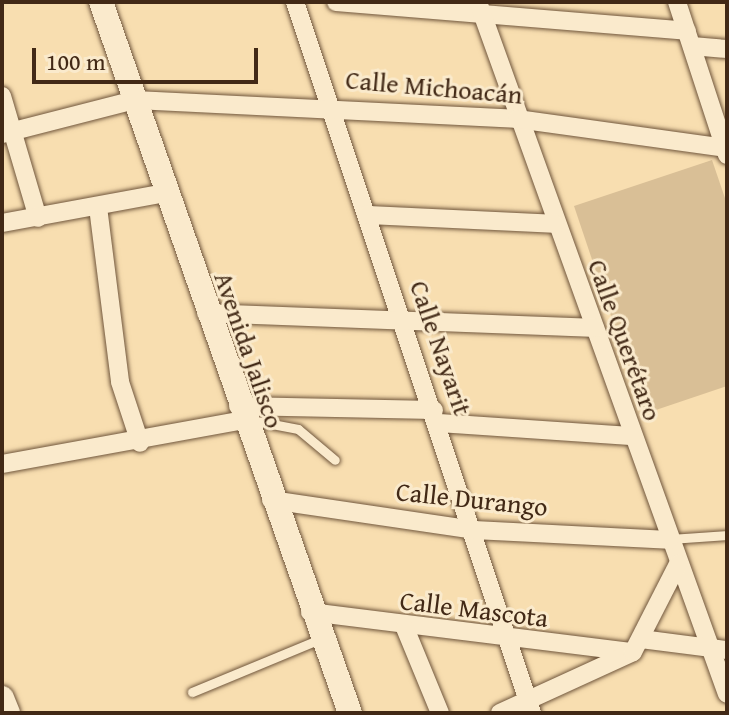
<!DOCTYPE html>
<html>
<head>
<meta charset="utf-8">
<style>
	body { margin:0 }
	#map { position:relative; width:729px; height:715px; overflow:hidden; background:#f8deb0; font-family:"Gentium Book Plus",serif }
	div>[style] { position:absolute }
	.green>* { inset:0; background:#d9bf96 }
	.roads { filter:drop-shadow(0 0 2px #70563c) drop-shadow(0 0 2px #70563c) }
	.lane>* { height:9px; margin:-4.5px; padding:0 4.5px; transform-origin:4.5px; border-radius:4.5px; background:#faeacc }
	.street>* { height:18px; margin:-9px; padding:0 9px; transform-origin:9px; border-radius:9px; background:#faeacc }
	.secondary>* { height:24px; margin:-12px; padding:0 12px; transform-origin:12px; border-radius:12px; background:#faeacc }
	span { translate:-50% -50%; white-space:nowrap; text-align:center; line-height:1.15; -webkit-text-stroke:6px #faeacc; paint-order:stroke }
	.street-label { font-size:26px; color:#422916 }
	.frame { position:absolute; inset:0; border:4px solid #422916; pointer-events:none }
	.scale { position:absolute; left:32px; top:48px; width:226px; height:36px; box-sizing:border-box; border:4px solid #422916; border-top:0; padding-left:10px; font-size:24px; line-height:28px; white-space:nowrap; color:#422916; -webkit-text-stroke:6px #faeacc; paint-order:stroke }
</style>
</head>
<body>
<div id="map">
	<div class="green">
		<i style="clip-path:polygon(712px 160px,727px 204px,727px 386px,644px 414px,574px 206px)"></i>
	</div>
	<div class="roads">
		<div class="lane">
			<i style="left:251px;top:420px;width:48px;rotate:10.8deg"></i>
			<i style="left:298px;top:429px;width:48px;rotate:40deg"></i>
			<i style="left:671px;top:539px;width:56px;rotate:-4.1deg"></i>
			<i style="left:192px;top:692px;width:139px;rotate:-22.5deg"></i>
		</div>
		<div class="street">
			<i style="left:295px;top:2px;width:749px;rotate:71.57deg"></i>
			<i style="left:336px;top:2px;width:352px;rotate:4.7deg"></i>
			<i style="left:478px;top:2px;width:735px;rotate:70.21deg"></i>
			<i style="left:677px;top:2px;width:161px;rotate:71.9deg"></i>
			<i style="left:692px;top:46px;width:35px;rotate:5deg"></i>
			<i style="left:2px;top:96px;width:127px;rotate:73.6deg"></i>
			<i style="left:2px;top:134px;width:136px;rotate:-14.4deg"></i>
			<i style="left:134px;top:100px;width:383px;rotate:2.8deg"></i>
			<i style="left:517px;top:119px;width:212px;rotate:7.9deg"></i>
			<i style="left:98px;top:207px;width:176px;rotate:82.8deg"></i>
			<i style="left:120px;top:382px;width:64px;rotate:71.8deg"></i>
			<i style="left:367px;top:215px;width:188px;rotate:2.7deg"></i>
			<i style="left:2px;top:223px;width:166px;rotate:-10.4deg"></i>
			<i style="left:206px;top:313px;width:389px;rotate:2.2deg"></i>
			<i style="left:238px;top:406px;width:196px;rotate:1.2deg"></i>
			<i style="left:439px;top:423px;width:192px;rotate:3.9deg"></i>
			<i style="left:2px;top:464px;width:246px;rotate:-10.3deg"></i>
			<i style="left:271px;top:500px;width:205px;rotate:8.4deg"></i>
			<i style="left:474px;top:530px;width:195px;rotate:2.9deg"></i>
			<i style="left:310px;top:612px;width:325px;rotate:7.1deg"></i>
			<i style="left:405px;top:628px;width:92px;rotate:67.6deg"></i>
			<i style="left:641px;top:639px;width:87px;rotate:7.3deg"></i>
			<i style="left:500px;top:713px;width:146px;rotate:-24.6deg"></i>
			<i style="left:633px;top:652px;width:99px;rotate:-62.9deg"></i>
		</div>
		<div class="secondary">
			<i style="left:101px;top:2px;width:753px;rotate:70.7deg"></i>
			<i style="left:2px;top:698px;width:16px;rotate:68deg"></i>
		</div>
	</div>
	<div class="street-label">
		<span style="left:434px;top:87px;rotate:5deg">Calle Michoacán</span>
		<span style="left:625px;top:340px;rotate:70deg">Calle Querétaro</span>
		<span style="left:441px;top:348px;rotate:71deg">Calle Nayarit</span>
		<span style="left:249px;top:350px;rotate:71deg">Avenida Jalisco</span>
		<span style="left:472px;top:499px;rotate:6deg">Calle Durango</span>
		<span style="left:474px;top:609px;rotate:7deg">Calle Mascota</span>
	</div>
	<div class="frame"></div>
	<div class="scale">100 m</div>
</div>
</body>
</html>
